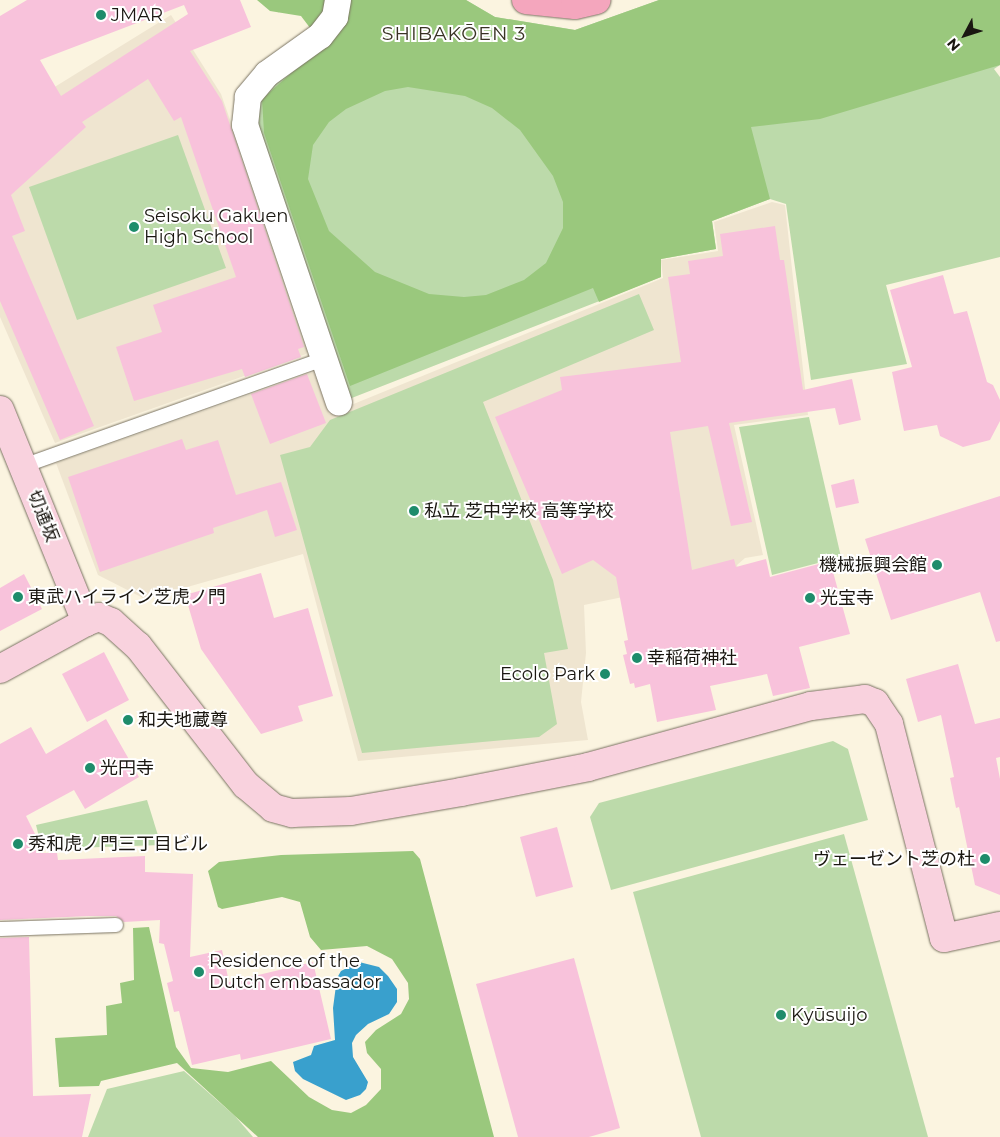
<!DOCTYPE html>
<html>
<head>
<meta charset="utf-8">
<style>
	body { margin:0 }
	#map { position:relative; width:1000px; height:1137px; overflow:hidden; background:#fbf4e0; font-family:Montserrat,"Noto Sans JP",sans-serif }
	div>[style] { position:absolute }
	.education>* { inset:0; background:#efe5d0 }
	.green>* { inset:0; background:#bcdaaa }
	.forest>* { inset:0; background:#9ac87d }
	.water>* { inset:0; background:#39a0cd }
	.building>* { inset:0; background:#f8c2db }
	.roads { filter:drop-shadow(0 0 1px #7a7362) drop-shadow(0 0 1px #7a7362) }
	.lane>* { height:14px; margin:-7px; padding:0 7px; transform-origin:7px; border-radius:7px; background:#fff }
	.street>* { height:26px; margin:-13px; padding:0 13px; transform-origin:13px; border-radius:13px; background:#fff }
	.secondary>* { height:28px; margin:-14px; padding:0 14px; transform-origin:14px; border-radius:14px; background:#f9d2de }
	.primary>* { height:28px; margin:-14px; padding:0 14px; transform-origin:14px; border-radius:14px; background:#f4a6bd }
	.dots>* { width:14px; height:14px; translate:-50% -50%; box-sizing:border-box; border:2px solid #fff; border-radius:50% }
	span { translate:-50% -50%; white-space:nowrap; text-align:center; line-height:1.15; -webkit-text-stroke:4px #fff; paint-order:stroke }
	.poi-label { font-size:18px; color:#1a1711 }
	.left { translate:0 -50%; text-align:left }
	.right { translate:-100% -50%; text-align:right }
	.street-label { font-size:18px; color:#1a1711 }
	.neighbourhood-label { font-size:19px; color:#393324; letter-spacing:1px }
	.north { position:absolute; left:940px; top:10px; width:50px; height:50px; -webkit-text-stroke:4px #fff; paint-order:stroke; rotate:230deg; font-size:14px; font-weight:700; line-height:20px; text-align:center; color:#1a1711 }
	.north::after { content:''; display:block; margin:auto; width:18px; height:22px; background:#1a1711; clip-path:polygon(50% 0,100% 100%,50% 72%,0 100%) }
</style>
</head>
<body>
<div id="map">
	<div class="education">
		<i style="clip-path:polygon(171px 15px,221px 94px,309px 346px,306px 354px,55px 443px,0 317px,0 137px,53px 88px)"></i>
		<i style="clip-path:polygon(772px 202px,785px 205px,808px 415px,734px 425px,763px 555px,745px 558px,737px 565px,750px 615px,691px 583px,584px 605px,586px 653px,581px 702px,588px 740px,358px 761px,303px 554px,145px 599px,98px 575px,56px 463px,314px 372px,329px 414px,663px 278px,661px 260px,718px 251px,714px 222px)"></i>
	</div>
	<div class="green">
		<i style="clip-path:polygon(466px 0,495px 17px,575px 30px,659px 0,1000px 0,1000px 65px,994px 69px,1000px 77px,1000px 257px,886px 285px,907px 364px,811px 380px,786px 204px,770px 199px,712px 221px,716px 249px,661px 259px,661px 277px,339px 403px,248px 97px,267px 74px)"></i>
		<i style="clip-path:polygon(178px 135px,226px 268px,77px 320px,29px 187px)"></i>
		<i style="clip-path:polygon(639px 294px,654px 330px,483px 402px,553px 580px,568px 649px,544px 653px,557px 724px,539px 737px,362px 753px,280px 455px,310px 447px,330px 420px)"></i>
		<i style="clip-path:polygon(809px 417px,841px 557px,772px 575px,739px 427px)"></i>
		<i style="clip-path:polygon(833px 741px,848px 749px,868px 820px,611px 890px,590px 817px,599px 803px)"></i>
		<i style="clip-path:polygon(147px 800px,161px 845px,42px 849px,36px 825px)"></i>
		<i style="clip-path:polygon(844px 834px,928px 1137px,701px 1137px,633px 892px)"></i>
		<i style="clip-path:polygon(184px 1071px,235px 1116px,253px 1137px,88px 1137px,107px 1089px)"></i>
	</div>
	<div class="forest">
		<i style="clip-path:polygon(evenodd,257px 0,466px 0,495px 17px,575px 30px,659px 0,1000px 0,1000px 65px,820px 119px,751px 127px,770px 199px,712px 221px,716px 249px,661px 259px,661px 277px,599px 302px,593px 288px,350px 386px,264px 133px,262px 99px,323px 45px,301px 16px,270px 11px,257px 0,408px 87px,465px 96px,492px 108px,520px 130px,553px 176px,563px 202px,563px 228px,546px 263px,524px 280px,486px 295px,464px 297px,429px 294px,375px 272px,329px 231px,308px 179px,313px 145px,329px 122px,346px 109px,385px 91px,408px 87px)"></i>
		<i style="clip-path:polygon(413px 851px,420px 859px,494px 1137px,258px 1137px,177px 1063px,101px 1081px,99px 1086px,59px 1087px,55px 1038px,107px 1035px,106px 1006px,122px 1003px,120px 983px,134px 980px,133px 928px,149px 927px,176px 1047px,191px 1068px,228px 1072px,271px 1061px,309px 1097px,332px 1110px,351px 1113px,366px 1105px,381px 1089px,381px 1069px,367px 1053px,365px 1042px,376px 1030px,401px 1014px,409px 999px,408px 983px,392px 959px,367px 946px,321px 950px,310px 937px,300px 902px,282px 897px,222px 909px,218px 907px,208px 871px,219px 862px,281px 855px)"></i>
	</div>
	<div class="water">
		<i style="clip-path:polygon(359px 962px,379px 967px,388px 976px,397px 989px,397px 1002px,389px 1014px,368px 1024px,356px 1035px,352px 1043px,353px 1057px,368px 1082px,366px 1089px,360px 1095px,346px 1100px,303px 1079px,295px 1071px,293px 1062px,311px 1055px,314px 1046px,335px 1040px,333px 1008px,337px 978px,341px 971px)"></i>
	</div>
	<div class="building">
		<i style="clip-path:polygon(evenodd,27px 0,240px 0,251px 27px,190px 51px,222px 101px,304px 347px,298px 349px,301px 357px,245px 377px,242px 369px,134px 401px,116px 347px,162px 332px,153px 305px,236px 277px,181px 117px,174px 121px,148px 79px,82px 122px,86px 127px,11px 195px,25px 231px,12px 236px,94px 426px,60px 440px,0 301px,0 16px,27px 0,184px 5px,188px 14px,61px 96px,40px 60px,184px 5px)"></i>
		<i style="clip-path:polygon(775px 226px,780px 260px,784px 260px,803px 390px,852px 379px,861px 420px,839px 425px,835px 408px,729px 423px,752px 522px,731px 526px,708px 426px,670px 432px,692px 570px,734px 559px,736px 567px,766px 559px,770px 577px,830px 561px,850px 634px,799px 647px,810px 688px,773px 696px,767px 674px,710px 686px,716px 710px,657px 722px,650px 684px,635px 688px,634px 683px,630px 684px,623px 655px,627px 654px,624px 641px,628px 640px,616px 577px,593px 560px,562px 574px,495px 417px,562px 390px,560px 377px,681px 362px,668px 277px,690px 274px,688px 261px,723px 256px,720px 234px)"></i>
		<i style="clip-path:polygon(943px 275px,954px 314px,967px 311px,987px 382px,993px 385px,1000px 400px,1000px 421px,990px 440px,963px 447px,940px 436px,937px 425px,904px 431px,892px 372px,912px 367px,890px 290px)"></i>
		<i style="clip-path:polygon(307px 374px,326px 423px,270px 444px,251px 394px)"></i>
		<i style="clip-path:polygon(182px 439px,186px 450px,218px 440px,236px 495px,281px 482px,297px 530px,275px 537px,267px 510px,213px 528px,214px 533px,100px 572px,68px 477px)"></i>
		<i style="clip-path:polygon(854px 479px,859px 503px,836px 508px,831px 485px)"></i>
		<i style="clip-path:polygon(1000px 496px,1000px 641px,996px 642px,980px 592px,891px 620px,865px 539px)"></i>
		<i style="clip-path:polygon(261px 573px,274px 618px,308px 608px,333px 696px,298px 706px,303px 721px,261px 734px,201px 649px,185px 595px)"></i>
		<i style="clip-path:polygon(24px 574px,42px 609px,0 631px,0 588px)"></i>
		<i style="clip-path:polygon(104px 652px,129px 700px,87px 722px,62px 674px)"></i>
		<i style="clip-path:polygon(958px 664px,975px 724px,1000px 718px,1000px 757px,996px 758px,1000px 779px,1000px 895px,975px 885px,959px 807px,956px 808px,950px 778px,954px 777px,941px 715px,918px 722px,906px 679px)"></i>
		<i style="clip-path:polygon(106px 719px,139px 777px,85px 809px,74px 790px,26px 816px,36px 836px,36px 853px,57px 853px,58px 860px,145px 856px,145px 872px,193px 874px,190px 957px,222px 950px,229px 982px,313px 962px,331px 1039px,241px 1060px,240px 1054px,192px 1065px,179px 1011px,174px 1012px,167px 983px,173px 981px,164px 944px,159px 943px,160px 920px,124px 922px,116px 916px,89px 916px,0 920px,0 744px,31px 727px,46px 754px)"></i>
		<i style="clip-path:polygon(557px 827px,573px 887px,536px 897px,520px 837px)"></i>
		<i style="clip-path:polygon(29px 937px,33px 1096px,91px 1094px,82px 1137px,0 1137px,0 938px)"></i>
		<i style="clip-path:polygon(574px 958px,620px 1128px,589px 1137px,518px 1137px,476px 984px)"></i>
	</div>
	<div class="roads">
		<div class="lane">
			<i style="left:23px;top:466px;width:319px;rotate:-19.6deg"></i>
			<i style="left:0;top:929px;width:116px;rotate:-2deg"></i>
		</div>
		<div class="street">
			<i style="left:338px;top:0;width:17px;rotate:100deg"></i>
			<i style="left:335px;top:17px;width:24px;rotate:128deg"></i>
			<i style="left:320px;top:36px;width:65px;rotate:144.4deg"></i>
			<i style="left:267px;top:74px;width:30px;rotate:130deg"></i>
			<i style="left:248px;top:97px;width:28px;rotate:96deg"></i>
			<i style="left:245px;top:125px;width:293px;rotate:71.3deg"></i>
		</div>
		<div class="secondary">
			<i style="left:0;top:410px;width:229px;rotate:67.9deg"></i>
			<i style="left:0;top:669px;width:98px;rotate:-28.7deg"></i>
			<i style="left:86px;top:622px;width:14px;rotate:-21deg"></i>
			<i style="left:99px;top:617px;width:13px;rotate:23deg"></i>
			<i style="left:111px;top:622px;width:36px;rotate:42deg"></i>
			<i style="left:138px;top:646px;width:176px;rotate:52.2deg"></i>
			<i style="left:246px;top:785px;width:35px;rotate:40deg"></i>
			<i style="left:273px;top:808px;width:20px;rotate:15deg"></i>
			<i style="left:292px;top:813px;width:59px;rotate:-1.9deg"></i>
			<i style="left:351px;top:811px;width:112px;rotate:-9.8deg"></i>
			<i style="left:461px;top:792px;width:129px;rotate:-11.1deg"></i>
			<i style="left:588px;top:767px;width:231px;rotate:-15.3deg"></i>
			<i style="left:811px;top:706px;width:54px;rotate:-7.4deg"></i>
			<i style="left:865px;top:699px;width:11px;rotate:22deg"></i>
			<i style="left:875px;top:703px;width:25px;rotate:56deg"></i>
			<i style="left:889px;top:724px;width:221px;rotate:75.6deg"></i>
			<i style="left:944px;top:938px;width:57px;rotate:-12.1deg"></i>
		</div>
		<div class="primary">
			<i style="left:526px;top:0;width:49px;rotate:5.8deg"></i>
			<i style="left:575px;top:5px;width:22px;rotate:-13deg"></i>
		</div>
	</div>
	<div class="dots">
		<i style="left:101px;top:15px;background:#1e8c6b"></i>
		<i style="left:134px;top:227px;background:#1e8c6b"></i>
		<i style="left:414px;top:511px;background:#1e8c6b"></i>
		<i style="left:937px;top:565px;background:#1e8c6b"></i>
		<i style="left:18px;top:597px;background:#1e8c6b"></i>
		<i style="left:810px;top:598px;background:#1e8c6b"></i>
		<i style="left:637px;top:658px;background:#1e8c6b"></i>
		<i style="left:605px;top:674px;background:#1e8c6b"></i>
		<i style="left:128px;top:720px;background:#1e8c6b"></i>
		<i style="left:90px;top:768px;background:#1e8c6b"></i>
		<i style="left:18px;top:844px;background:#1e8c6b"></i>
		<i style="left:985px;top:859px;background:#1e8c6b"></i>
		<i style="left:199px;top:972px;background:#1e8c6b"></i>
		<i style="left:781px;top:1015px;background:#1e8c6b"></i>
	</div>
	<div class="poi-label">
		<span class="left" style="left:111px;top:15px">JMAR</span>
		<span class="left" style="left:144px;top:227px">Seisoku Gakuen<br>High School</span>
		<span class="left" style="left:424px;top:511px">私立 芝中学校 高等学校</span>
		<span class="right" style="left:927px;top:565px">機械振興会館</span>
		<span class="left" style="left:28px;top:597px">東武ハイライン芝虎ノ門</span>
		<span class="left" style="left:820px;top:598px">光宝寺</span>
		<span class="left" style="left:647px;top:658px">幸稲荷神社</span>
		<span class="right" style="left:595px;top:674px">Ecolo Park</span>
		<span class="left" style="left:138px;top:720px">和夫地蔵尊</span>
		<span class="left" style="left:100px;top:768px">光円寺</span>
		<span class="left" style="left:28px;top:844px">秀和虎ノ門三丁目ビル</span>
		<span class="right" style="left:975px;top:859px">ヴェーゼント芝の杜</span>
		<span class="left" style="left:209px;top:972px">Residence of the<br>Dutch embassador</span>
		<span class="left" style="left:791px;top:1015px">Kyūsuijo</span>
	</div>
	<div class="street-label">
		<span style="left:43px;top:516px;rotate:68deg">切通坂</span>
	</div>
	<div class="neighbourhood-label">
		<span style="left:454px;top:34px">SHIBAKŌEN 3</span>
	</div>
	<div class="north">N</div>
</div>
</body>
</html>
